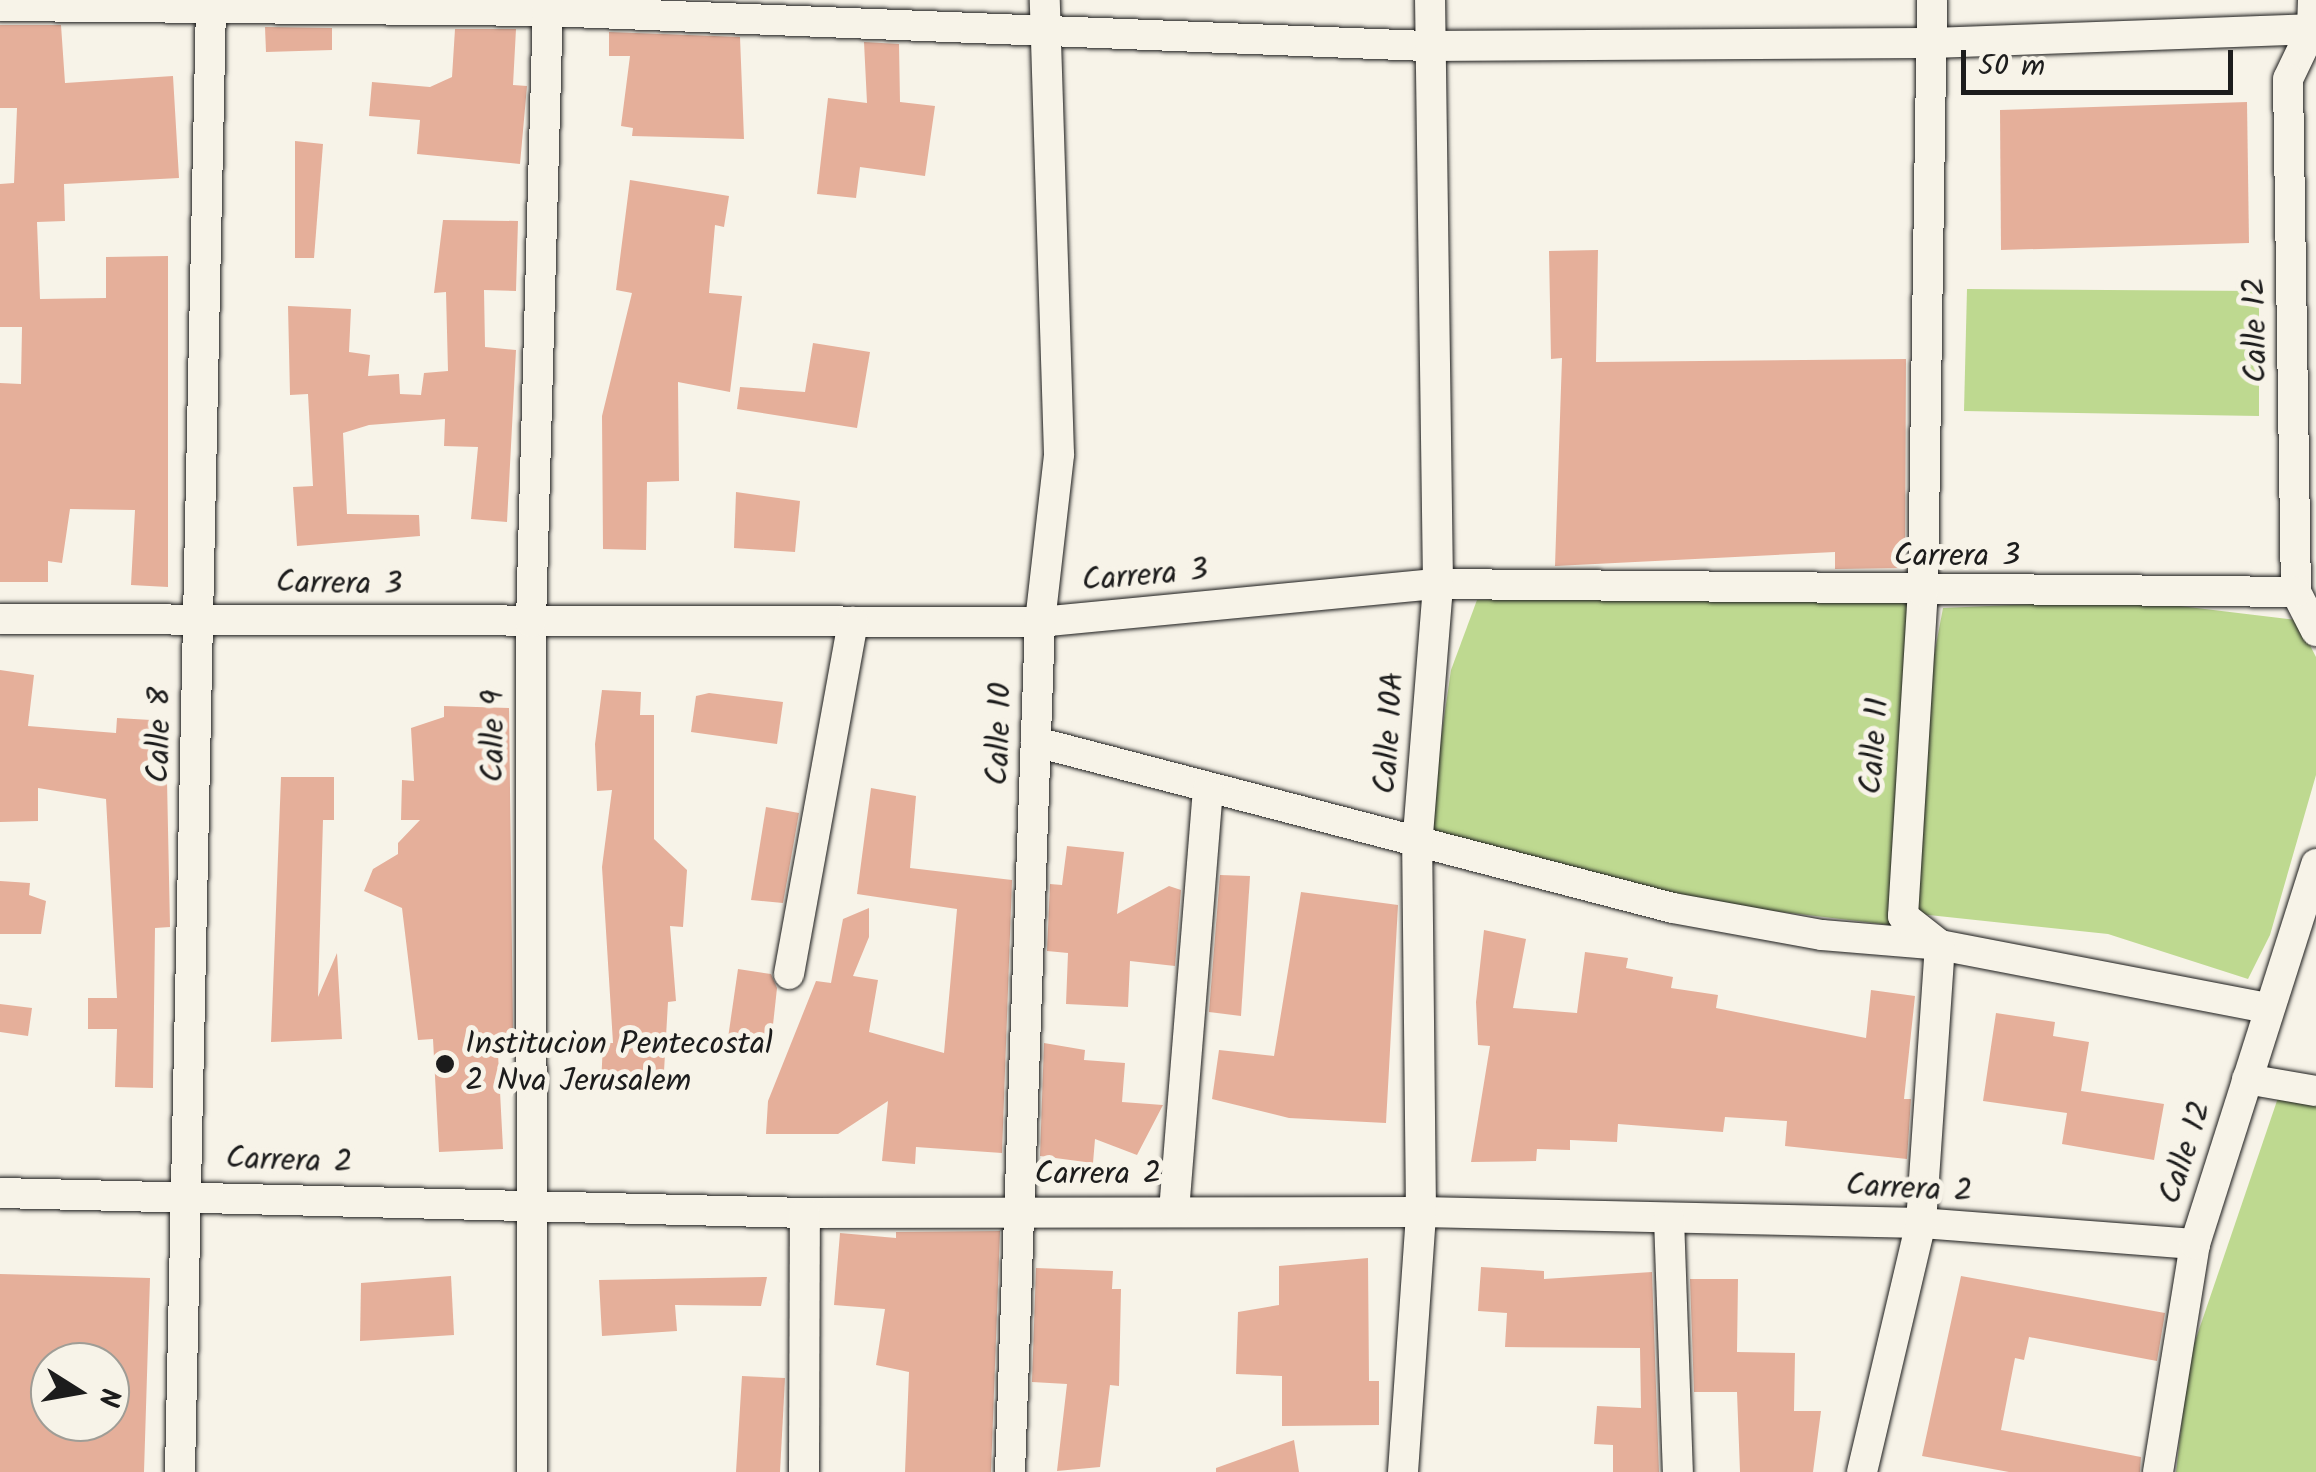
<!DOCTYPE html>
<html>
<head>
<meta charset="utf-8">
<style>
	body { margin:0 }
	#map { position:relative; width:2316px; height:1472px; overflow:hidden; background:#f7f3e8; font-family:Kalam,sans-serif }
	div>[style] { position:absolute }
	.green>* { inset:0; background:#bed990 }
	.building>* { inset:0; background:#e5af9a }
	.roads { filter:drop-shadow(0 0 2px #1c1c1c) drop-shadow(0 0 2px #1c1c1c) }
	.street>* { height:30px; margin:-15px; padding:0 15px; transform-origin:15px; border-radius:15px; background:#f7f3e8 }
	.dots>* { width:28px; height:28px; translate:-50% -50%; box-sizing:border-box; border:5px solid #f7f3e8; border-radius:50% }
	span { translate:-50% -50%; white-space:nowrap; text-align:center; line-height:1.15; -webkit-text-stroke:10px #f7f3e8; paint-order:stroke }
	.street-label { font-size:32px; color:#1c1c1c }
	.poi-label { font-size:32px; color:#1c1c1c }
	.left { translate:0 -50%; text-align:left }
	.north { position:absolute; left:30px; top:1342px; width:100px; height:100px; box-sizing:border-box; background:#f7f3e8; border:2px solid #9f9d96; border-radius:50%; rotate:101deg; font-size:28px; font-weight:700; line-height:40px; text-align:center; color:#1c1c1c }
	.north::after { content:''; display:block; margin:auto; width:35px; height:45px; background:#1c1c1c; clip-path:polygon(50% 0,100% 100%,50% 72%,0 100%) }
	.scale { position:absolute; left:1961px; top:50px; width:272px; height:45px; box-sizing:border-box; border:5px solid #1c1c1c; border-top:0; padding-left:12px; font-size:30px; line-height:35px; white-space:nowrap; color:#1c1c1c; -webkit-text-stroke:8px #f7f3e8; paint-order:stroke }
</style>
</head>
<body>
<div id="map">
	<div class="green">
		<i style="clip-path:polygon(1967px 289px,2259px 291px,2259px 416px,1964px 411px)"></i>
		<i style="clip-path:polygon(1715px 594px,1914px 603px,1899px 926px,1683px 900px,1426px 841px,1451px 670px,1477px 600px)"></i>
		<i style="clip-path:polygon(2130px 600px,2297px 620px,2316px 657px,2316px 775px,2270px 935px,2248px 979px,2108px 934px,1910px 913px,1925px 703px,1943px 608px)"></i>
		<i style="clip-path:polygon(2281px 1089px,2316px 1100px,2316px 1472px,2176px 1472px,2189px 1359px)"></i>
	</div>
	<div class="building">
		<i style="clip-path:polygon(0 25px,61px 25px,65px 83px,173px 76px,179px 178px,64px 184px,65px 221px,37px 222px,40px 299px,106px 298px,106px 257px,168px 256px,168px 587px,131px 585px,135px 510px,70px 509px,62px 563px,48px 561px,48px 582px,0 582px,0 383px,21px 384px,22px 327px,0 327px,0 184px,14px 183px,17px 108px,0 108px)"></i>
		<i style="clip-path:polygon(265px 27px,332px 28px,332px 50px,266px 52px)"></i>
		<i style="clip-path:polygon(455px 29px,516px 29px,513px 85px,527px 86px,520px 164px,417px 154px,420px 120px,369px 116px,372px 82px,430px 87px,452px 77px)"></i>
		<i style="clip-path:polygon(609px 32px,740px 37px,744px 139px,632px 136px,633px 128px,621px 126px,630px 56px,609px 56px)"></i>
		<i style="clip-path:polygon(864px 42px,899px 44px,900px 102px,935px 106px,925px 176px,860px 167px,856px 198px,817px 194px,828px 98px,867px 103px)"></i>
		<i style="clip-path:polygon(2247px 102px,2249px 243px,2001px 250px,2000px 110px)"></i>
		<i style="clip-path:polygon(295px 141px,323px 144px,314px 258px,295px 258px)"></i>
		<i style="clip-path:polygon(630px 180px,729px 196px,724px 227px,715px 225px,709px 293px,742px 296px,730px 392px,678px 382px,679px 481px,647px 482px,646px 550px,603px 549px,602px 416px,632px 293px,616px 290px)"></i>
		<i style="clip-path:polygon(443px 220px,518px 221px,516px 291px,484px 290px,485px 347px,516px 350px,507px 522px,471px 519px,478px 447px,444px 446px,445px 419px,369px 425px,343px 433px,347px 514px,419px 515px,420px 536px,297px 546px,293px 487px,313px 486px,308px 394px,290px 395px,288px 306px,351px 309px,349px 352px,370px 355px,368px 376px,399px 374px,400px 394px,421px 395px,424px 373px,448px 371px,446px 292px,434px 293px)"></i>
		<i style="clip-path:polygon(1598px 250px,1596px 362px,1906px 359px,1905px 568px,1835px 569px,1835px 552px,1555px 566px,1562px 358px,1551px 359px,1549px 251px)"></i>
		<i style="clip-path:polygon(813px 343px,870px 352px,857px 428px,737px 409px,740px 387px,805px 392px)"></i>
		<i style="clip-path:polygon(736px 492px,800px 501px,795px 552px,734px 548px)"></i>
		<i style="clip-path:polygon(0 670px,34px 675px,28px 726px,116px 733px,117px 718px,151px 720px,146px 780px,167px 780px,170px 927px,155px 928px,153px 1088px,115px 1087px,117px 1029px,88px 1029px,88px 998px,117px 998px,106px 799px,38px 788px,38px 821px,0 822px)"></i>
		<i style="clip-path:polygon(602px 690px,641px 692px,640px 715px,654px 715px,654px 839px,687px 870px,683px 927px,670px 926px,676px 1001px,668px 1002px,663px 1089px,601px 1085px,603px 1043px,613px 1043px,602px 867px,612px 790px,597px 791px,595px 744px)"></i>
		<i style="clip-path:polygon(709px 693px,783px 702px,777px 744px,691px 732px,696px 696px)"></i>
		<i style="clip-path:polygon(444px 706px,509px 708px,513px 1034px,497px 1035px,503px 1149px,439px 1152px,433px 1039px,418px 1040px,402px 908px,364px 891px,373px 869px,398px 854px,398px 843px,420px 820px,401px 820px,402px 780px,414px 781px,411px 728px,444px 717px)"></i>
		<i style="clip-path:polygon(281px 777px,334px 777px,334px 820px,323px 820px,318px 997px,337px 953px,342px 1039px,271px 1042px)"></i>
		<i style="clip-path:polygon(871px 788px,916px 796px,910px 868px,1012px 880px,1002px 1153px,916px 1147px,915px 1164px,882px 1161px,888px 1101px,838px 1134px,766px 1134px,768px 1101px,816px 981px,831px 983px,843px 919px,869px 908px,869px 937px,853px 976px,878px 980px,869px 1032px,944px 1053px,957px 909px,857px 894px)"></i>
		<i style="clip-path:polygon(766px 807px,799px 813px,783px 903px,751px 900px)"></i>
		<i style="clip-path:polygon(1067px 846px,1124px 852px,1117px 914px,1169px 886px,1181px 890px,1175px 966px,1130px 961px,1128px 1007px,1066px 1004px,1068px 953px,1047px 951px,1050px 884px,1062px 885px)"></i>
		<i style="clip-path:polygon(1220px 875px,1250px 876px,1241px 1016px,1209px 1012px)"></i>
		<i style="clip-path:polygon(0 881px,30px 883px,29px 895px,46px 901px,41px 934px,0 934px)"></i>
		<i style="clip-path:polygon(1301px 892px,1398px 905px,1386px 1123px,1289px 1118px,1212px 1099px,1219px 1050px,1274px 1056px)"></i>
		<i style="clip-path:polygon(1484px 930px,1526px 939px,1513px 1008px,1577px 1013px,1585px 952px,1628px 958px,1626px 968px,1673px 977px,1671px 988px,1718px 995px,1716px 1008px,1866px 1038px,1871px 990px,1915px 996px,1904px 1099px,1911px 1099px,1907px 1159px,1785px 1146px,1787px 1121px,1725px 1117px,1723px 1132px,1618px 1124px,1617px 1142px,1570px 1140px,1570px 1150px,1537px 1149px,1536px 1161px,1471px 1162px,1490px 1046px,1478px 1045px,1476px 1002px)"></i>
		<i style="clip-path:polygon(738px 969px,771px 974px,777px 988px,770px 1052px,727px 1045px)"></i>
		<i style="clip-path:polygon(0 1004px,32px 1008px,28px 1036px,0 1032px)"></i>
		<i style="clip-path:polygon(1996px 1013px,2055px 1022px,2053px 1036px,2089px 1042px,2081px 1091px,2164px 1104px,2154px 1160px,2062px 1144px,2067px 1113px,1983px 1101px)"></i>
		<i style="clip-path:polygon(1044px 1043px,1085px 1050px,1084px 1060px,1125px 1063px,1122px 1102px,1163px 1105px,1137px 1155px,1095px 1139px,1093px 1163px,1040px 1156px)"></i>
		<i style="clip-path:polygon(1000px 1231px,991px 1472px,905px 1472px,909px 1372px,876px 1365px,885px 1309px,834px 1305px,840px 1233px,896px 1238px,896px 1232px)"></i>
		<i style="clip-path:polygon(1368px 1258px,1369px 1381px,1379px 1381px,1379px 1425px,1282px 1426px,1282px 1376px,1236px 1374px,1238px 1312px,1279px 1305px,1279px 1266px)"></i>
		<i style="clip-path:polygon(1481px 1267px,1544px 1271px,1544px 1279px,1652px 1272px,1659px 1472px,1613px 1472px,1613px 1445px,1594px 1444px,1597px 1406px,1641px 1408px,1640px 1348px,1505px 1347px,1507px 1313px,1478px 1311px)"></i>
		<i style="clip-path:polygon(1036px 1268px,1113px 1271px,1112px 1289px,1121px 1289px,1119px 1386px,1110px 1385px,1100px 1467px,1057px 1471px,1067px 1384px,1032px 1382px)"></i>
		<i style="clip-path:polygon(evenodd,0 1274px,150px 1278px,144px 1472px,0 1472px,0 1274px,50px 1362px,110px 1362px,110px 1422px,50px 1422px,50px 1362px)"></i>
		<i style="clip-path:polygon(451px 1276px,454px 1335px,360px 1341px,361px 1283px)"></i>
		<i style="clip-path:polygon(1961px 1276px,2165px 1313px,2157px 1361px,2029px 1337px,2024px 1360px,2015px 1358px,2001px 1430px,2141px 1457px,2140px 1472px,2009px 1472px,1922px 1456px)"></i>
		<i style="clip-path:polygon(767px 1277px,761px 1306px,675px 1305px,677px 1331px,602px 1336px,599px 1280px)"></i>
		<i style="clip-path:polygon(1690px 1279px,1738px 1279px,1737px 1352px,1795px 1353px,1794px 1411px,1821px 1411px,1813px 1472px,1740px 1472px,1737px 1392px,1694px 1392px)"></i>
		<i style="clip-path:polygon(742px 1376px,785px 1378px,780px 1472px,736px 1472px)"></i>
		<i style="clip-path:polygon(1294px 1440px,1299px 1472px,1216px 1472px,1216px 1468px)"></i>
	</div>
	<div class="roads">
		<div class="street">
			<i style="left:2313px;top:0;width:29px;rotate:92deg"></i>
			<i style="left:2312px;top:29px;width:55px;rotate:115.6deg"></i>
			<i style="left:2288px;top:79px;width:513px;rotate:89.11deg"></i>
			<i style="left:2296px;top:592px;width:44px;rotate:62.9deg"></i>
			<i style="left:0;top:6px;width:547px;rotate:0.52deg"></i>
			<i style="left:547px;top:11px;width:880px;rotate:2.28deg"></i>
			<i style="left:1426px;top:46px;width:506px;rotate:-0.34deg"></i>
			<i style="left:1932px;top:43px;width:384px;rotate:-2.1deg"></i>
			<i style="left:0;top:619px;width:1040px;rotate:0.17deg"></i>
			<i style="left:1040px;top:622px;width:400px;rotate:-5.5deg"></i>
			<i style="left:1438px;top:584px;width:858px;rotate:0.53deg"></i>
			<i style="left:1036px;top:742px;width:658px;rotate:14.61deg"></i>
			<i style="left:1673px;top:908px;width:151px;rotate:10.3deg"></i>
			<i style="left:1822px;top:935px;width:118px;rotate:4.8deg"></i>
			<i style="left:1940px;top:945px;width:334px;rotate:10.9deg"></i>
			<i style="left:789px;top:974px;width:358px;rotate:-79.7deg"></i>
			<i style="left:2247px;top:1079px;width:70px;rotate:9.9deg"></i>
			<i style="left:0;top:1193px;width:805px;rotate:1.42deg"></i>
			<i style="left:805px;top:1213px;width:616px;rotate:-0.09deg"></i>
			<i style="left:1421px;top:1212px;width:500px;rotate:1.26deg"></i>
			<i style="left:1921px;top:1223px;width:275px;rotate:4.4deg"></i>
			<i style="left:1174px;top:1211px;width:423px;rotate:-85.4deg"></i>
			<i style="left:1669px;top:1218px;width:254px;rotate:88deg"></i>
			<i style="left:180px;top:1472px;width:1472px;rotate:-88.79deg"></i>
			<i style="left:532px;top:1472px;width:850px;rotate:-90.07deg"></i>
			<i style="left:531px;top:622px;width:622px;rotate:-88.43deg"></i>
			<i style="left:804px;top:1472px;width:259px;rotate:-89.8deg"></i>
			<i style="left:1010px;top:1472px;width:851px;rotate:-87.98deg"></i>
			<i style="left:1040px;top:622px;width:169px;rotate:-83.5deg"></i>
			<i style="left:1059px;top:454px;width:454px;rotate:-91.8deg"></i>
			<i style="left:1403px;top:1472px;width:261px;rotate:-86deg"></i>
			<i style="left:1421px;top:1212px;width:365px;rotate:-90.6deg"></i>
			<i style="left:1417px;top:847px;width:264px;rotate:-85.4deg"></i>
			<i style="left:1438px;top:584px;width:584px;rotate:-90.78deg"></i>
			<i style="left:1862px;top:1472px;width:256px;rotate:-76.7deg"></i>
			<i style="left:1921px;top:1223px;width:279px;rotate:-86.1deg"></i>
			<i style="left:1940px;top:945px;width:47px;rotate:-141.9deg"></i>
			<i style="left:1903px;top:916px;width:325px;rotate:-86.5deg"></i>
			<i style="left:1923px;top:592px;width:592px;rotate:-89.13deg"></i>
			<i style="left:2158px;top:1472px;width:231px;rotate:-80.8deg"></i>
			<i style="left:2195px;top:1244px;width:399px;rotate:-72.3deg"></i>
		</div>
	</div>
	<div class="dots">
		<i style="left:445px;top:1064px;background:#1c1c1c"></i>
	</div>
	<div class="street-label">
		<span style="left:2257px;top:330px;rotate:-91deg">Calle 12</span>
		<span style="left:1957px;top:557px">Carrera 3</span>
		<span style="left:1145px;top:577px;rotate:-5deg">Carrera 3</span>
		<span style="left:339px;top:585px;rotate:1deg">Carrera 3</span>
		<span style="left:1391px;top:733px;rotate:-86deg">Calle 10A</span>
		<span style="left:1001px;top:734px;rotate:-88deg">Calle 10</span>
		<span style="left:161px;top:735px;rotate:-89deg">Calle 8</span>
		<span style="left:495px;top:736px;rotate:-90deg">Calle 9</span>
		<span style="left:1876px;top:746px;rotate:-86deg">Calle 11</span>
		<span style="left:2187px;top:1153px;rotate:-72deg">Calle 12</span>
		<span style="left:289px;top:1162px;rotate:2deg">Carrera 2</span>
		<span style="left:1098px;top:1175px">Carrera 2</span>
		<span style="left:1909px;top:1190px;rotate:3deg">Carrera 2</span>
	</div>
	<div class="poi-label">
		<span class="left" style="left:465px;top:1064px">Institucion Pentecostal<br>2 Nva Jerusalem</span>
	</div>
	<div class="north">N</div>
	<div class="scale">50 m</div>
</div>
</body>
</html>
